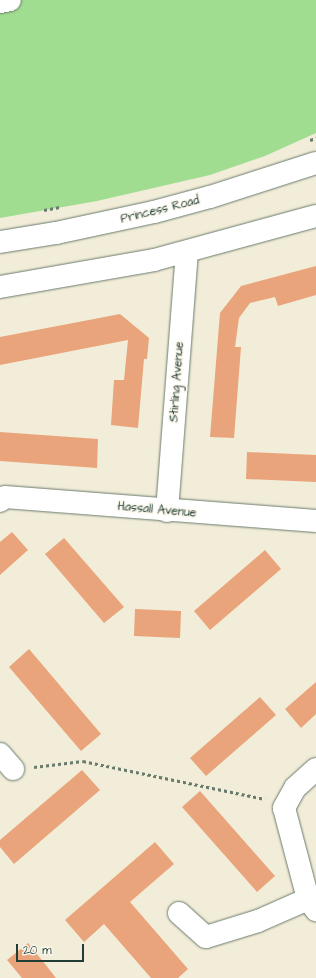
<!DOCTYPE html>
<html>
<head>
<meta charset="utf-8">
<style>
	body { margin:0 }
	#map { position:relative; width:316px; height:978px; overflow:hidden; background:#f2edd8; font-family:"Architects Daughter",sans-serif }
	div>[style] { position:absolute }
	.green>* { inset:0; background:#a1dd91 }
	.building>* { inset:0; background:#e9a47b }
	.path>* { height:2.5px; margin-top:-1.25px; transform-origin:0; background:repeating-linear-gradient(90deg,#697b6d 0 3px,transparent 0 6px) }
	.roads { filter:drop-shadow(0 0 1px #697b6d) drop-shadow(0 0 1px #697b6d) }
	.street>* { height:22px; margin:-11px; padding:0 11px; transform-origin:11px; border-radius:11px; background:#fff }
	.highway>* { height:22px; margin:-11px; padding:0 11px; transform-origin:11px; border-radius:11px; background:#fff }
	span { translate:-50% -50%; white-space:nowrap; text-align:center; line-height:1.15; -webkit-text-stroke:3px #fbf7ec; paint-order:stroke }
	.street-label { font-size:12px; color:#1f3d34 }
	.scale { position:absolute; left:16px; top:944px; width:68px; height:18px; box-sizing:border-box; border:2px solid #1f3d34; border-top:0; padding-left:5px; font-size:12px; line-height:14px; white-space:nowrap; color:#1f3d34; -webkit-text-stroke:3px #fbf7ec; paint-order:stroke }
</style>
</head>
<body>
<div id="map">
	<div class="green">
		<i style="clip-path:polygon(0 0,316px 0,316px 133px,265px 156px,210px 175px,97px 201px,0 218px)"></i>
	</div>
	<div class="building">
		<i style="clip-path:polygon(316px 266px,316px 295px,278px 306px,275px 297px,250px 303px,239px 318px,235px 347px,241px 347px,234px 438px,210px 437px,220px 313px,241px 286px)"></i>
		<i style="clip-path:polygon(120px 314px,149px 338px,147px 359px,144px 359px,138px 428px,111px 425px,114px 380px,124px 380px,128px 340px,0 365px,0 337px)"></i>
		<i style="clip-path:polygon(0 432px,98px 439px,97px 468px,0 461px)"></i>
		<i style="clip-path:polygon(247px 452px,316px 455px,316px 482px,246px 479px)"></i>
		<i style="clip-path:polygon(12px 532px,28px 550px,0 575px,0 542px)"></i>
		<i style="clip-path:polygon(64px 538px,124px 607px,104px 623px,45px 554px)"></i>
		<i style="clip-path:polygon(265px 550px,281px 569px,210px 630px,194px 611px)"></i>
		<i style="clip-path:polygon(135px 609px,181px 611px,180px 638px,134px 636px)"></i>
		<i style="clip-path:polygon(29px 649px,101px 734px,81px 751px,9px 667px)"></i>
		<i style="clip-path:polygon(316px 682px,316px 714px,301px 728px,285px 709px)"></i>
		<i style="clip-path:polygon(260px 697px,276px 715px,206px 776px,190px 758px)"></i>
		<i style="clip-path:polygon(82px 770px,100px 790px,14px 864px,0 847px,0 840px)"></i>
		<i style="clip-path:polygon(200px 791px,275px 876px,257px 892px,182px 807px)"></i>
		<i style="clip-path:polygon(155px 842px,174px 864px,130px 902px,188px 969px,178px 978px,151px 978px,104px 924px,84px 942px,65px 920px)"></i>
		<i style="clip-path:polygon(28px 943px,45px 964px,56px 978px,22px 978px,7px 960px)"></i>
	</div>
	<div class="path">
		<i style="left:310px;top:140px;width:6px;rotate:-18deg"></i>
		<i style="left:44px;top:210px;width:16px;rotate:-11deg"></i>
		<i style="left:34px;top:767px;width:49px;rotate:-7deg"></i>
		<i style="left:83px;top:761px;width:186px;rotate:11.8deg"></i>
	</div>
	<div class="roads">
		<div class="street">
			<i style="left:0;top:2px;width:10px;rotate:-11deg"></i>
			<i style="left:0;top:501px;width:6px;rotate:-39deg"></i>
			<i style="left:5px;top:497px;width:312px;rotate:4.4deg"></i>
			<i style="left:167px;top:511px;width:259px;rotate:-85.6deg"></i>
			<i style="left:0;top:754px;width:20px;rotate:49deg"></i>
			<i style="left:316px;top:769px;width:28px;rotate:138deg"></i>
			<i style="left:295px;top:788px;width:23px;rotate:119deg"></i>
			<i style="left:284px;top:808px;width:94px;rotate:75.2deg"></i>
			<i style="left:308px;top:899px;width:14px;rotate:54deg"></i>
			<i style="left:179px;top:913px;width:36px;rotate:42deg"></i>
			<i style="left:206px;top:937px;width:54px;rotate:-17.1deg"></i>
			<i style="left:258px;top:921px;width:55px;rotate:-23.7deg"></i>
		</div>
		<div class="highway">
			<i style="left:0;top:242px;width:57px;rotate:-9.1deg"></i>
			<i style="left:56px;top:233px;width:100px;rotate:-12.1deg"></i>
			<i style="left:154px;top:212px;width:58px;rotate:-15deg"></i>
			<i style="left:210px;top:197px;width:111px;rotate:-17.8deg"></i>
			<i style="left:0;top:287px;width:156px;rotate:-9.9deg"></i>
			<i style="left:154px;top:260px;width:168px;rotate:-15.2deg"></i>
		</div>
	</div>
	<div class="street-label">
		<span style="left:160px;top:210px;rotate:-14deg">Princess Road</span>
		<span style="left:177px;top:382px;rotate:-86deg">Stirling Avenue</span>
		<span style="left:157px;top:510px;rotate:5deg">Hassall Avenue</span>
	</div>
	<div class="scale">20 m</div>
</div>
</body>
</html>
